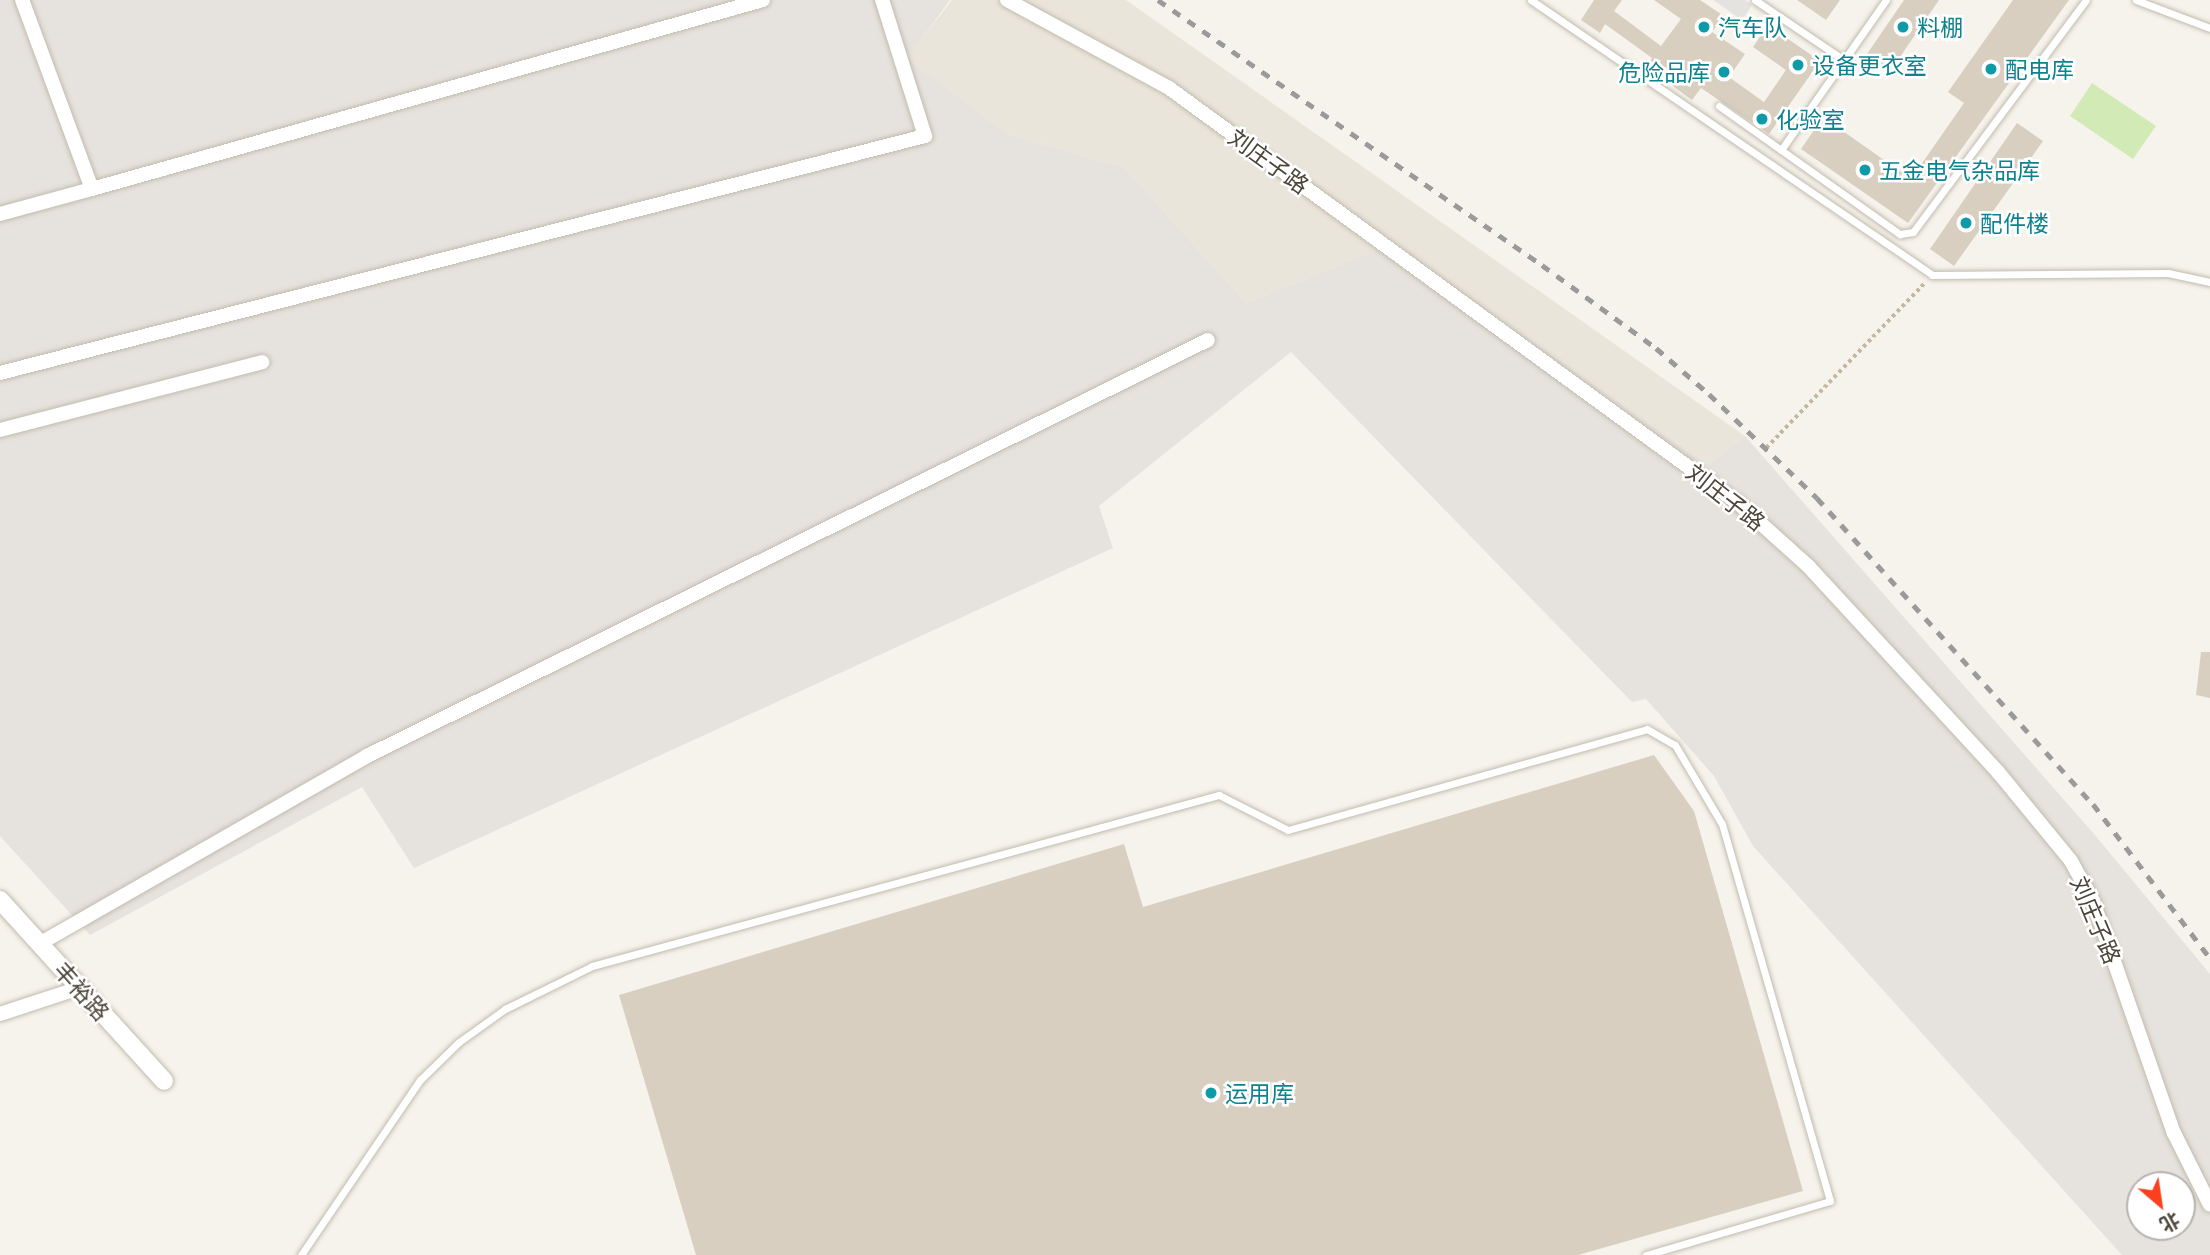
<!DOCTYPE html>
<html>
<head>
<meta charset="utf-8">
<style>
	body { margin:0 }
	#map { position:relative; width:2210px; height:1255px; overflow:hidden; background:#f6f3ec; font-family:"Exo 2","Noto Sans SC",sans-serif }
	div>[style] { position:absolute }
	.residential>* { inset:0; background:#eae5da }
	.industrial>* { inset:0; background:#e6e2dd }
	.green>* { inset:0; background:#d2eab5 }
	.parking>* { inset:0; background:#e5e3e0 }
	.building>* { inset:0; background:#d8cfc1 }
	.path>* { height:3.5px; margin-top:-1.75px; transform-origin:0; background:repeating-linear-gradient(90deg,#c4b79f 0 3.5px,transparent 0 7px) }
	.roads { filter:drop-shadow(0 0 2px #c2bbae) drop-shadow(0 0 2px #c2bbae) }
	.service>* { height:7px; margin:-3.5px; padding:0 3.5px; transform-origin:3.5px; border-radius:3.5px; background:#fff }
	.minor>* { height:14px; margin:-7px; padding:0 7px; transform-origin:7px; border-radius:7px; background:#fff }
	.tertiary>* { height:18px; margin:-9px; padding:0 9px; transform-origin:9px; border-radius:9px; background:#fff }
	.rail>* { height:5px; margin-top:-2.5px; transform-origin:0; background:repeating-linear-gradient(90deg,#9a9a9a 0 9px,transparent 0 18px) }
	.dots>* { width:19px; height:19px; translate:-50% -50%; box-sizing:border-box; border:4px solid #fff; border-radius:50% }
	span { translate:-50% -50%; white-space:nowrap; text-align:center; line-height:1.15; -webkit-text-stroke:5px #fff; paint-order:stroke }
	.culture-label { font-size:23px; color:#0d838f }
	.left { translate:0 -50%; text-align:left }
	.right { translate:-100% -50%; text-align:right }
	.street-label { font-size:23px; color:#4b4439 }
	.north { position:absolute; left:2126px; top:1171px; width:70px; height:70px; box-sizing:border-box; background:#fff; border:2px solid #b7b4b0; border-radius:50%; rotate:151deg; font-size:19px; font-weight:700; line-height:28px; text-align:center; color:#4b4439 }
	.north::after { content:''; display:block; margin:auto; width:24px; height:32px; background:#fc3f1d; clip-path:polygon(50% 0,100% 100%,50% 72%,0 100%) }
</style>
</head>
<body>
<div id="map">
	<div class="residential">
		<i style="clip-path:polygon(952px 0,1126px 0,1745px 436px,1708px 465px,1395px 243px,1246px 303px,1125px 168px,1007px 134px,906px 59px)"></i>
	</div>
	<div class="industrial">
		<i style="clip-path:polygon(evenodd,0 0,950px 0,907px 59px,1007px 134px,1125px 168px,1246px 303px,1395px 243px,1708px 465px,1745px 436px,2094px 834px,2210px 974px,2210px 1255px,2122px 1255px,1753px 846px,1714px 776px,1646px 699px,1632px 702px,1291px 352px,1099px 506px,1113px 548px,414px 868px,362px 787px,90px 935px,0 836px,0 0,2140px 1185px,2182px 1185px,2182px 1227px,2140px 1227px,2140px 1185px)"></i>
	</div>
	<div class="green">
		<i style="clip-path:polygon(2092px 83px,2156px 126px,2133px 159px,2070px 116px)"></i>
	</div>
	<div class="parking">
		<i style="clip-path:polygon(1713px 0,1745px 0,1752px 5px,1742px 20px)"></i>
	</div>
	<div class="building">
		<i style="clip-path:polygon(1594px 0,1622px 0,1614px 11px,1661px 46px,1681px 19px,1654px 0,1700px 0,1724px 16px,1712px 32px,1745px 54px,1729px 77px,1764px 102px,1786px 70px,1753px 47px,1768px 25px,1820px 61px,1769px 134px,1701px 88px,1692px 100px,1647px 67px,1652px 58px,1605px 24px,1600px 33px,1581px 20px)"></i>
		<i style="clip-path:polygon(1797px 0,1840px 0,1826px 20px)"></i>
		<i style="clip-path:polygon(1904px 0,1939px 0,1891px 70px,1867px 54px)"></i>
		<i style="clip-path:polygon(2013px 0,2069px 0,1908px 223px,1801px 149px,1823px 117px,1911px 179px,1964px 103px,1948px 92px)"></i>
		<i style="clip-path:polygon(2017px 123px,2043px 141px,1954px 266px,1930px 249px)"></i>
		<i style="clip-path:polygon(2201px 652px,2210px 652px,2210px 698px,2196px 695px)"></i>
		<i style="clip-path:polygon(1654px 755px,1694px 811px,1803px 1191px,1578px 1255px,696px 1255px,619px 995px,1124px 844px,1143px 907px)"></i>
	</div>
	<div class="path">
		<i style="left:1766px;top:448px;width:229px;rotate:-46.1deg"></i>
	</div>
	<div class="roads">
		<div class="service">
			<i style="left:1531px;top:0;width:486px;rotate:34.4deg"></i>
			<i style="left:1932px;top:275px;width:236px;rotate:-0.5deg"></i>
			<i style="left:2168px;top:273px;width:43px;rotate:12.1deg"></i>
			<i style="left:1755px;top:0;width:107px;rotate:34deg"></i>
			<i style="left:2136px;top:0;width:79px;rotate:20.7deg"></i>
			<i style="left:1719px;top:106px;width:222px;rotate:35.3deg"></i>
			<i style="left:1900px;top:234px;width:13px;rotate:-9deg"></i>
			<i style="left:1913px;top:232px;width:289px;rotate:-53.3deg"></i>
			<i style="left:1781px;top:150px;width:183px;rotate:-55deg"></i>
			<i style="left:301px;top:1255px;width:212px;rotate:-55.8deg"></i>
			<i style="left:420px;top:1080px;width:54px;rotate:-44.3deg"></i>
			<i style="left:459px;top:1042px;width:57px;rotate:-35.7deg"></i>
			<i style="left:505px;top:1009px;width:97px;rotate:-26.3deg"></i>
			<i style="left:592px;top:966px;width:650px;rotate:-15.26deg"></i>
			<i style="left:1219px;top:795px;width:77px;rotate:26.9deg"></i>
			<i style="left:1288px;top:830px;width:373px;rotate:-15.7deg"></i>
			<i style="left:1647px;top:729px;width:32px;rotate:30deg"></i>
			<i style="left:1675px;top:745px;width:92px;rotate:59.3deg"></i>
			<i style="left:1722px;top:824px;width:392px;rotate:74deg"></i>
			<i style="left:1830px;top:1201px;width:192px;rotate:163.6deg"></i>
		</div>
		<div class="minor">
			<i style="left:1007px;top:0;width:184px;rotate:28.5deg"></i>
			<i style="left:1169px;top:88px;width:706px;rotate:36.12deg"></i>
			<i style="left:1739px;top:504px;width:93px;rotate:41.9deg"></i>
			<i style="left:1808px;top:566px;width:280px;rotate:47.3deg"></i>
			<i style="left:1998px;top:772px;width:115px;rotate:50.6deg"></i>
			<i style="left:2071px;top:861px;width:46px;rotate:61.2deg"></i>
			<i style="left:2093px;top:901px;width:246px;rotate:70.8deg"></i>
			<i style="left:2174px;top:1133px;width:80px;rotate:63.4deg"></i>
			<i style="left:92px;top:189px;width:697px;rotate:-15.73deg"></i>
			<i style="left:0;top:214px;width:95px;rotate:-15.2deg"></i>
			<i style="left:92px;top:189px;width:202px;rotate:-110.3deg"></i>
			<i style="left:0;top:373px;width:955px;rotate:-14.37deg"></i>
			<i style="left:925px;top:136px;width:143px;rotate:-107.5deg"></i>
			<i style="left:0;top:430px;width:271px;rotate:-14.5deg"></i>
			<i style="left:39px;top:944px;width:378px;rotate:-29.8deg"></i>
			<i style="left:367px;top:756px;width:938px;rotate:-26.32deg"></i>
			<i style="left:0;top:1014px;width:83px;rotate:-18.2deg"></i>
		</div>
		<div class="tertiary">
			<i style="left:0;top:900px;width:244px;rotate:47.8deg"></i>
		</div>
	</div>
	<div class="rail">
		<i style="left:1158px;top:0;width:467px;rotate:34.6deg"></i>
		<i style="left:1542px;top:265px;width:141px;rotate:36.1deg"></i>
		<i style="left:1656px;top:348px;width:70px;rotate:41deg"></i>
		<i style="left:1709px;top:394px;width:150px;rotate:43.9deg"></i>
		<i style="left:1817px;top:498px;width:412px;rotate:48deg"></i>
		<i style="left:2093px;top:804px;width:193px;rotate:52.8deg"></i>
	</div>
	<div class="dots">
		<i style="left:1704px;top:27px;background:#0f9aa8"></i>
		<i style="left:1903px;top:27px;background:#0f9aa8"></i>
		<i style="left:1798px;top:65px;background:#0f9aa8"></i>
		<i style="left:1991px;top:69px;background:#0f9aa8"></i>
		<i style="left:1724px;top:72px;background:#0f9aa8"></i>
		<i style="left:1762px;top:119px;background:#0f9aa8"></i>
		<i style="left:1865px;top:170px;background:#0f9aa8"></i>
		<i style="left:1966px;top:223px;background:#0f9aa8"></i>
		<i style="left:1211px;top:1093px;background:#0f9aa8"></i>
	</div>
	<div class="culture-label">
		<span class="left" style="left:1718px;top:27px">汽车队</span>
		<span class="left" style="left:1917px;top:27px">料棚</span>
		<span class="left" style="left:1812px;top:65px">设备更衣室</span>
		<span class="left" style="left:2005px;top:69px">配电库</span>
		<span class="right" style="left:1710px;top:72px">危险品库</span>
		<span class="left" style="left:1776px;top:119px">化验室</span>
		<span class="left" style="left:1879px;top:170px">五金电气杂品库</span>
		<span class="left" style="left:1980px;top:223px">配件楼</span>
		<span class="left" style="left:1225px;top:1093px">运用库</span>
	</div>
	<div class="street-label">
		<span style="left:1269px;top:161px;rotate:36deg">刘庄子路</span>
		<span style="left:1726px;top:497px;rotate:38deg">刘庄子路</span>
		<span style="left:2096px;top:920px;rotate:67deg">刘庄子路</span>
		<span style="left:82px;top:991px;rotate:48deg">丰裕路</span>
	</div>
	<div class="north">北</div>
</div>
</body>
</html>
